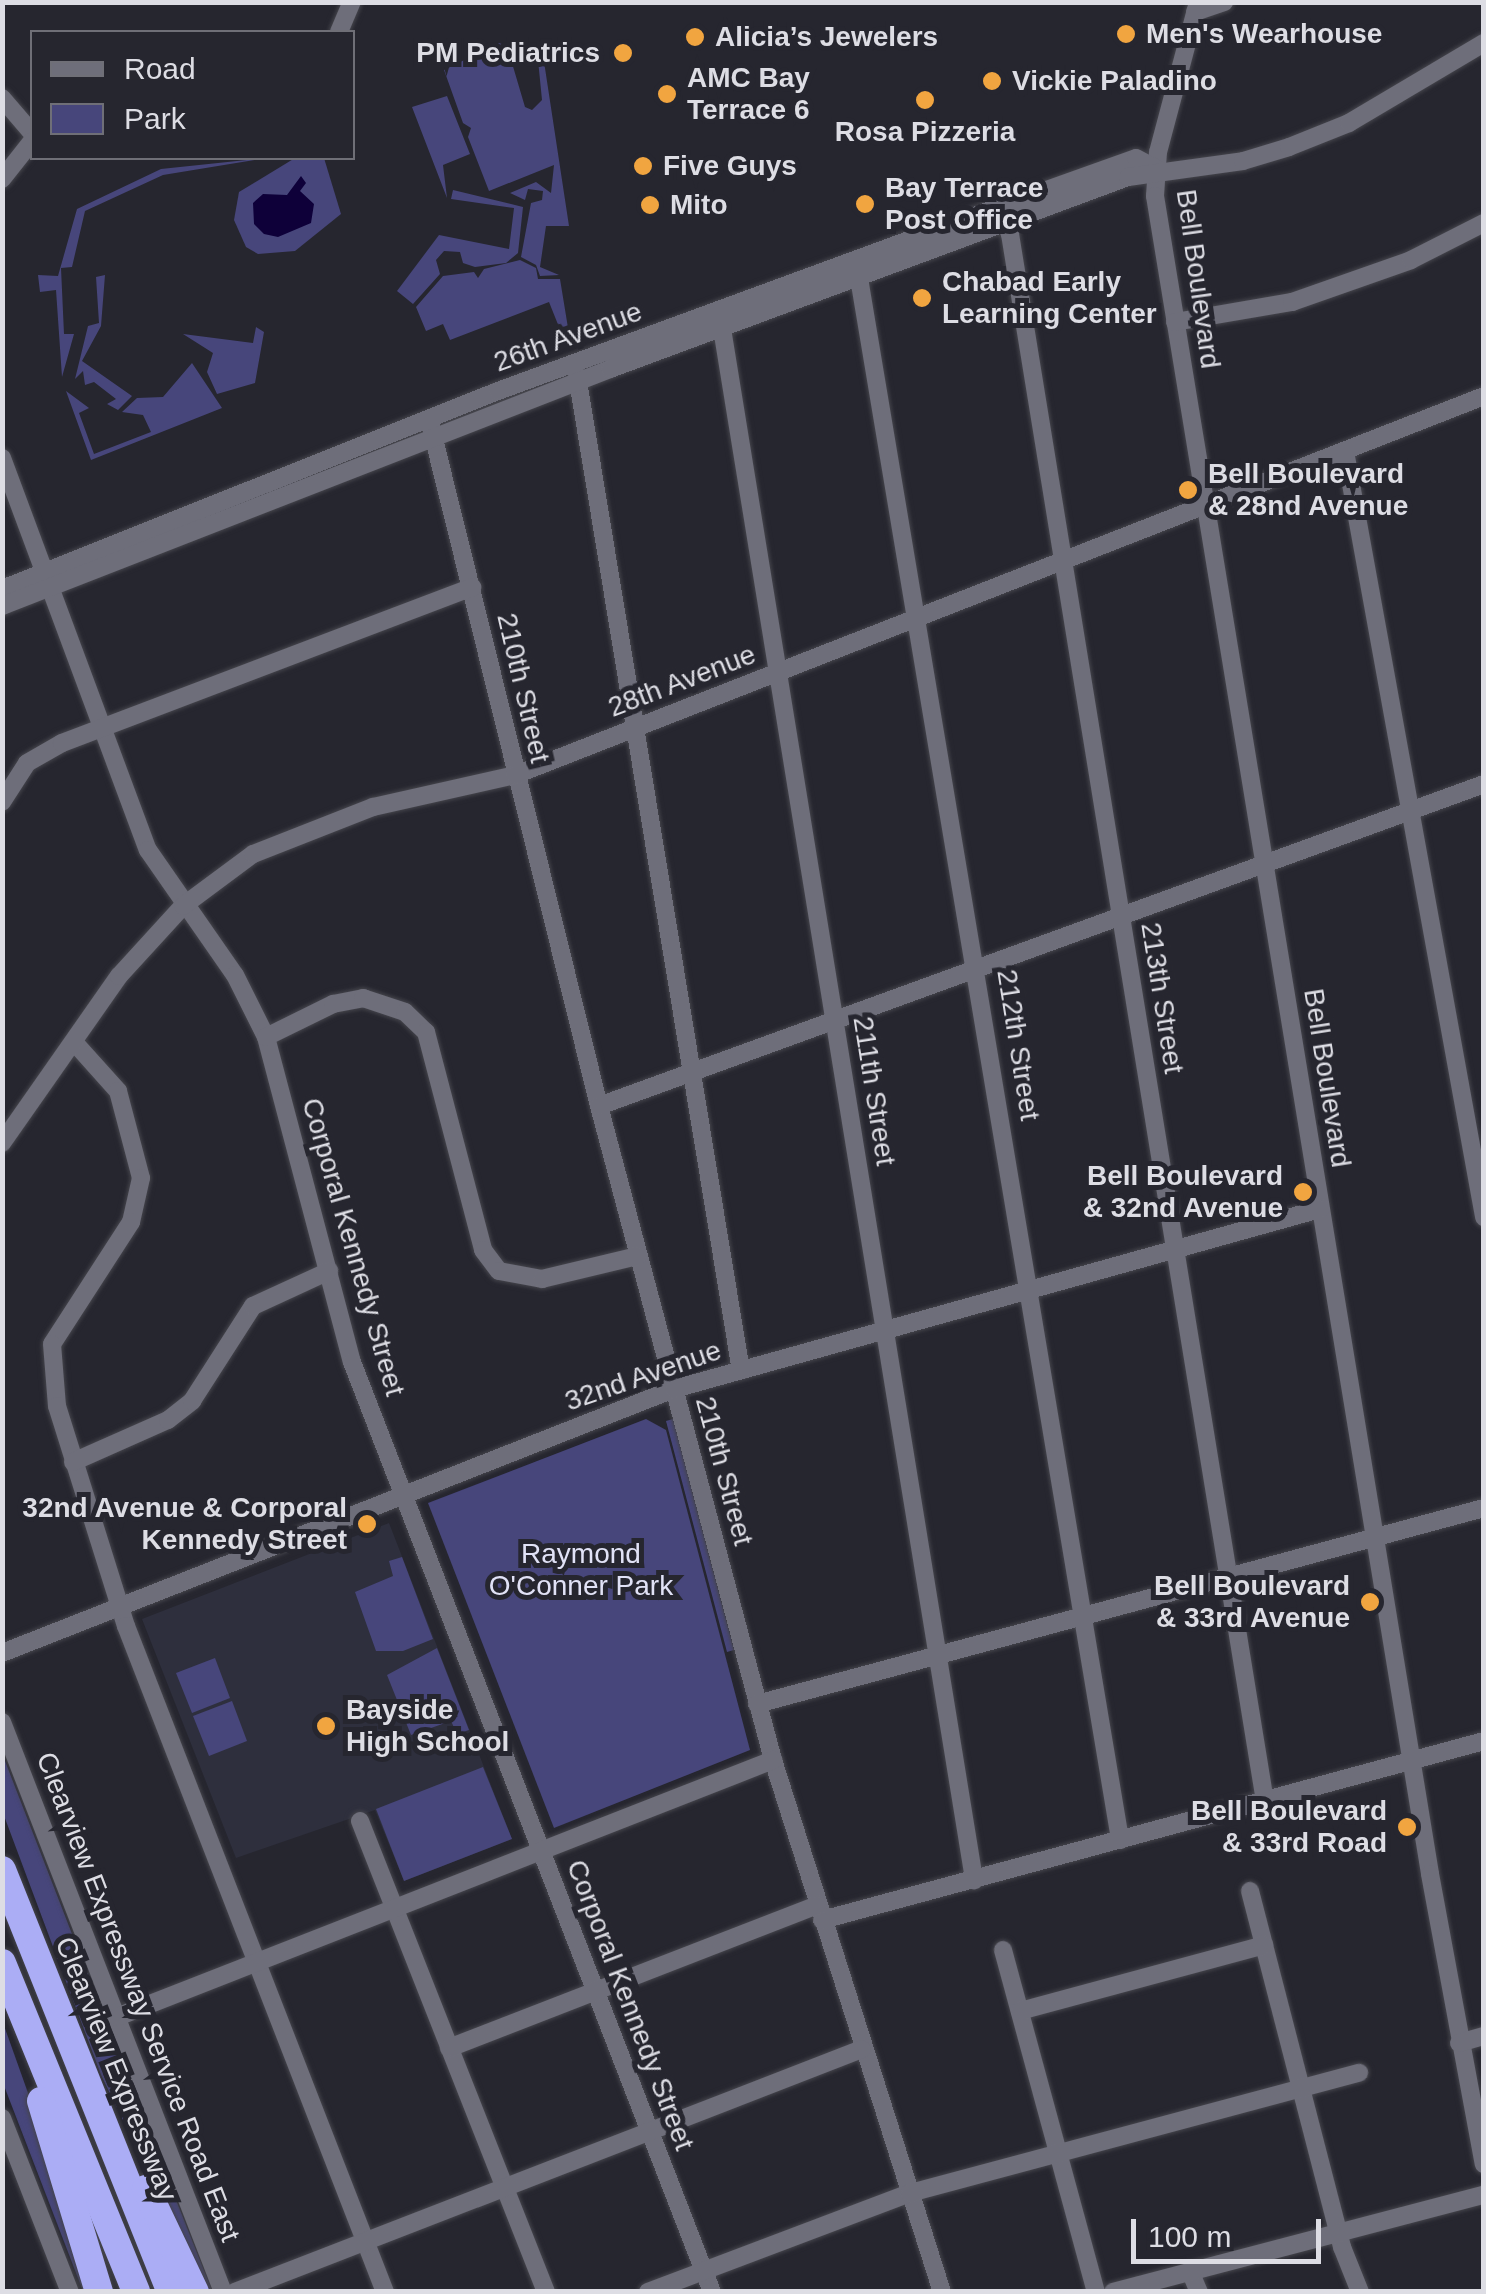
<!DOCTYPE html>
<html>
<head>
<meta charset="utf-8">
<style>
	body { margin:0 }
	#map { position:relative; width:1486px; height:2294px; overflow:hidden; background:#26262f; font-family:Helvetica,sans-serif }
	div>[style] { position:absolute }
	.built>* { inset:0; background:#2e2f3d }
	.green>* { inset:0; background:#47467b }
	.water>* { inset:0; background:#0e0039 }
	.roads { filter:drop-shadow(0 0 2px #45454c) drop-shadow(0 0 2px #45454c) }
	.minor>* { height:18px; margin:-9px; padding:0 9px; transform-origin:9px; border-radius:9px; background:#6e6e7a }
	.highway>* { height:28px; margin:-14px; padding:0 14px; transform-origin:14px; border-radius:14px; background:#abadf5 }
	.dots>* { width:28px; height:28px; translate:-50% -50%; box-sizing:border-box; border:5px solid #26262f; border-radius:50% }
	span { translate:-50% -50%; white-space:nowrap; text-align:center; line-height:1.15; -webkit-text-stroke:10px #26262f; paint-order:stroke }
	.poi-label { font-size:28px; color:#dddde4; font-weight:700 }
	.left { translate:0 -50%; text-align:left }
	.right { translate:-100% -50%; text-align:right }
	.street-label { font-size:28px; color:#dddde4 }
	.park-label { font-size:28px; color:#e1e2f6 }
	.frame { position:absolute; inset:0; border:5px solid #dddde4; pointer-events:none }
	.legend { position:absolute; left:30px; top:30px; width:325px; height:130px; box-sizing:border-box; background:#26262f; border:2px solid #6f6f77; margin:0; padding:12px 18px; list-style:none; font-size:30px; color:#dddde4 }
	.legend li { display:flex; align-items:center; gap:20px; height:50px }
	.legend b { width:50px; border:2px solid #6f6f77 }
	.scale { position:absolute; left:1131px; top:2219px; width:190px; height:45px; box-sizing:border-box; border:5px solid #dddde4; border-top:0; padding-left:12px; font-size:30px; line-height:35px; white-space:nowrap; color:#dddde4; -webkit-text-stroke:8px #26262f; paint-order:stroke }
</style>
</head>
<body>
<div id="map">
	<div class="built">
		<i style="clip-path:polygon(389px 1523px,512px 1839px,404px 1881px,375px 1810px,236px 1858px,142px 1619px)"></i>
	</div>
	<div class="green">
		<i style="clip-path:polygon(499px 43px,507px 46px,525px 107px,532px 110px,542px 100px,537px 50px,543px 55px,569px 226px,546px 226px,540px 267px,559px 275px,540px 276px,536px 265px,521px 257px,531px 203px,542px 200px,543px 191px,528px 189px,525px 200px,510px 193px,536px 182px,551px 193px,554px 165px,489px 191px,468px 137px,471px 128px,463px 123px,444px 70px)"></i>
		<i style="clip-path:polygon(447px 96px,470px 154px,443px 165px,447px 198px,412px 107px)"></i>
		<i style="clip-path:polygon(266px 158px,163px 175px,85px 211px,72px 267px,61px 268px,64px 334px,74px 334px,62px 377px,56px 290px,40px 292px,38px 275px,58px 276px,77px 209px,161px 169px)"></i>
		<i style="clip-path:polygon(295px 158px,324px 158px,341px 214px,295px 251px,258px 254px,246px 247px,234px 220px,239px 192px)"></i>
		<i style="clip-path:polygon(453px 190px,523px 207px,518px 253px,506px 263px,475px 267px,463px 263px,460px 252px,444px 251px,436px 260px,440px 274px,413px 304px,397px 291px,439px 235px,509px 249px,514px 208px,451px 199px)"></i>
		<i style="clip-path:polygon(520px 260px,536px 268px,538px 279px,560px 279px,569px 334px,563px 337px,549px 302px,450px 340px,443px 324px,426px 331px,416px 307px,443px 276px,474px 272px,478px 278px,484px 269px)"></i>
		<i style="clip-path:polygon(105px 275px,101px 326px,82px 361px,132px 396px,118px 410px,107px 404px,116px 399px,94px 382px,85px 385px,83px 371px,75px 379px,88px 326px,99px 323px,96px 277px)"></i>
		<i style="clip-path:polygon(256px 327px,264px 332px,255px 383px,217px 394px,207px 372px,213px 353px,183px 334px,253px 343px)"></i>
		<i style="clip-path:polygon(192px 363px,222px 408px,91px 460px,66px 391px,89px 408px,79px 413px,94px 454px,151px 432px,143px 415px,122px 412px,137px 398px,163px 397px)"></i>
		<i style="clip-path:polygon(646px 1419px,666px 1430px,750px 1750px,554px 1828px,428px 1503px)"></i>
		<i style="clip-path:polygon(673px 1419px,734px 1650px,727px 1652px,666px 1421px)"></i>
		<i style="clip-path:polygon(402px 1557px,433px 1639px,403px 1651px,376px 1651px,355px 1592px,393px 1576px,389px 1561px)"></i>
		<i style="clip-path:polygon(437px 1648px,469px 1730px,457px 1734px,451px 1721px,411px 1735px,387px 1675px)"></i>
		<i style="clip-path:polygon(215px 1658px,230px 1698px,192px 1713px,176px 1673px)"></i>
		<i style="clip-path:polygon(232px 1701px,247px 1741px,209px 1756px,193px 1716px)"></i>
		<i style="clip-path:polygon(2px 1753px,117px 2050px,212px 2291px,206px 2291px,101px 2075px,3px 1813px)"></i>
		<i style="clip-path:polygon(483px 1767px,512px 1839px,404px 1881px,376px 1809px)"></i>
		<i style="clip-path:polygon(2px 2020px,38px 2121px,91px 2291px,83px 2291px,3px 2083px)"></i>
	</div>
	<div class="water">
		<i style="clip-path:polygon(301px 176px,306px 183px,300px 191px,314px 204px,311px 223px,278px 237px,264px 234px,254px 224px,253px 203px,263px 194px,287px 195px)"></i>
	</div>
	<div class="roads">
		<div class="minor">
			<i style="left:1198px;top:2px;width:155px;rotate:104.9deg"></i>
			<i style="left:1158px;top:152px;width:44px;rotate:93.9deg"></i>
			<i style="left:1155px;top:196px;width:1700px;rotate:80.69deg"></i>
			<i style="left:1430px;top:1874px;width:295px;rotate:79.5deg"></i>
			<i style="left:1195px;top:12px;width:31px;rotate:-19deg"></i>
			<i style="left:339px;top:32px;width:33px;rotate:-67deg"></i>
			<i style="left:2px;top:98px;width:46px;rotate:49.4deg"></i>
			<i style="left:2px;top:179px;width:48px;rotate:-51.7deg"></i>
			<i style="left:999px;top:207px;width:29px;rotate:68deg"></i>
			<i style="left:1010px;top:234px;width:1588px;rotate:80.76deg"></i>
			<i style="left:856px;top:260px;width:1602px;rotate:80.51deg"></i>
			<i style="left:719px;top:310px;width:1591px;rotate:80.77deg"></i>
			<i style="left:1175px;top:322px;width:119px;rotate:-9.7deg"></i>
			<i style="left:1292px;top:302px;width:126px;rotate:-19.4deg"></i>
			<i style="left:1411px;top:260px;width:82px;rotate:-26.9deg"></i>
			<i style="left:577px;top:375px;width:1009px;rotate:80.65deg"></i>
			<i style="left:430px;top:423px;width:704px;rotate:76.1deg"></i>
			<i style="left:599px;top:1106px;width:677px;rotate:75.1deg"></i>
			<i style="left:773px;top:1760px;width:558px;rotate:72.38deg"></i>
			<i style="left:1345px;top:451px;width:779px;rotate:79.71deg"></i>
			<i style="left:2px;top:458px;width:418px;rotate:69.6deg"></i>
			<i style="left:148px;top:850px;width:152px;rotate:55.2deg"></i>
			<i style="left:235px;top:975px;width:69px;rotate:63.4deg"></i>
			<i style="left:266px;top:1037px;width:336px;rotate:75.2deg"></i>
			<i style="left:352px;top:1362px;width:997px;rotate:68.84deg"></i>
			<i style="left:2px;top:589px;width:534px;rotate:-21.76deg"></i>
			<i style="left:498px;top:391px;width:534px;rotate:-20.17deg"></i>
			<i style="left:999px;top:207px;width:145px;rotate:-19.7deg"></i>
			<i style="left:1136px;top:158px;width:24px;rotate:28deg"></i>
			<i style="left:2px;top:606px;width:653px;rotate:-21.3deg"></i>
			<i style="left:610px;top:369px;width:552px;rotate:-20.34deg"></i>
			<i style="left:1128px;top:177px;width:116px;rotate:-7.9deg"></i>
			<i style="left:1243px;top:161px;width:48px;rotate:-16.9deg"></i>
			<i style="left:1289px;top:147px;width:65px;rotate:-21.8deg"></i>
			<i style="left:1349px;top:123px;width:157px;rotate:-30.7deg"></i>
			<i style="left:2px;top:802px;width:46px;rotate:-57.3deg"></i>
			<i style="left:27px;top:763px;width:40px;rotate:-29.7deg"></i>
			<i style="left:62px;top:743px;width:439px;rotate:-20.8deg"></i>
			<i style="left:266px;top:1037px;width:75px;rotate:-26.2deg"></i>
			<i style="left:333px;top:1004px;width:31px;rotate:-11deg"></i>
			<i style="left:363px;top:998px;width:44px;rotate:18.4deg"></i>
			<i style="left:405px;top:1012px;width:29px;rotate:44deg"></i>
			<i style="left:426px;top:1032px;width:225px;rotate:75.3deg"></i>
			<i style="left:483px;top:1250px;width:26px;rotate:53deg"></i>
			<i style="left:499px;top:1271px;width:44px;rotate:10.5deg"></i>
			<i style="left:542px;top:1279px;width:99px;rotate:-13.5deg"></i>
			<i style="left:74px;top:1042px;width:66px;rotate:48.1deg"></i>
			<i style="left:118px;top:1091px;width:90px;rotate:75.2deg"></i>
			<i style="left:141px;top:1178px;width:45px;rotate:102.8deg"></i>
			<i style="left:131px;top:1222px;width:145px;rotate:122.9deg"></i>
			<i style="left:52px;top:1344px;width:62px;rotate:85.4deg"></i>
			<i style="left:57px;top:1406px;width:231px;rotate:72.6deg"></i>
			<i style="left:126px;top:1626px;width:715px;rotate:68.75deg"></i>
			<i style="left:599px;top:1106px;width:942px;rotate:-19.99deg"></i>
			<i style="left:2px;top:1143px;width:204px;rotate:-55deg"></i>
			<i style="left:119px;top:976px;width:95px;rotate:-47.6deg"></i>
			<i style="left:183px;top:906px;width:87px;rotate:-36.6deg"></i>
			<i style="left:253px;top:854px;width:129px;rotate:-21.4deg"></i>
			<i style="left:373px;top:807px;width:146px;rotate:-12.7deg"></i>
			<i style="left:515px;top:775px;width:1040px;rotate:-21.36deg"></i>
			<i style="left:73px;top:1462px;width:104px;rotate:-23.9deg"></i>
			<i style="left:168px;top:1420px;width:31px;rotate:-38deg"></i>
			<i style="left:192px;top:1401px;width:113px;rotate:-57.3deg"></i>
			<i style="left:253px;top:1306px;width:84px;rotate:-24.7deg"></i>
			<i style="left:2px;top:1653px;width:722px;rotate:-21.45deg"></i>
			<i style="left:674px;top:1389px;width:671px;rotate:-15.57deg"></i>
			<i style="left:757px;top:1704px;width:753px;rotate:-15.09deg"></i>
			<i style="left:2px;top:1722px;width:611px;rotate:68.81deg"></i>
			<i style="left:360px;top:1821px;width:506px;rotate:68.45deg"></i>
			<i style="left:1250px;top:1891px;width:368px;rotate:75.5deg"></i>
			<i style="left:1342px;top:2247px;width:48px;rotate:68.2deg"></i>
			<i style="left:822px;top:1920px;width:686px;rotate:-15.13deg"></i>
			<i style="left:1003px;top:1950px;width:354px;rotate:74.8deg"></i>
			<i style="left:1020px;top:2011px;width:253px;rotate:-15.1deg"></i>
			<i style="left:117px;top:2017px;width:705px;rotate:-21.39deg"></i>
			<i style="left:1459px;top:2043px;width:26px;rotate:-16deg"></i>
			<i style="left:449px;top:2048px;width:395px;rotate:-21.2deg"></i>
			<i style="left:2px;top:2118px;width:187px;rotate:68.7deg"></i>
			<i style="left:1190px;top:2271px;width:23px;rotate:67deg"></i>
			<i style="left:235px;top:2292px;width:672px;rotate:-21.18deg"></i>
			<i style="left:648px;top:2292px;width:280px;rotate:-20.7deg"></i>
			<i style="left:910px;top:2193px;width:465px;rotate:-15deg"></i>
			<i style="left:1113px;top:2292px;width:383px;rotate:-14.7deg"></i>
		</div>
		<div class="highway">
			<i style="left:2px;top:1870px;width:455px;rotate:68.2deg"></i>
			<i style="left:2px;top:1963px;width:355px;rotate:67.8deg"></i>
			<i style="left:41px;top:2101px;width:200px;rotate:73.1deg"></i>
			<i style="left:146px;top:2189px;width:114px;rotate:64.6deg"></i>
		</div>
	</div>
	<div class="dots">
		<i style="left:1126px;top:34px;background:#f1a540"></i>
		<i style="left:695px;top:37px;background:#f1a540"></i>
		<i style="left:623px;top:53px;background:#f1a540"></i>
		<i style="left:992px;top:81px;background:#f1a540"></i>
		<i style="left:667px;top:94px;background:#f1a540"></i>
		<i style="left:925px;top:100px;background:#f1a540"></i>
		<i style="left:643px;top:166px;background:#f1a540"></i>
		<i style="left:865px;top:204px;background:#f1a540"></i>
		<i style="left:650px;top:205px;background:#f1a540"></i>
		<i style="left:922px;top:298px;background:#f1a540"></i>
		<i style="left:1188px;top:490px;background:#f1a540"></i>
		<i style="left:1303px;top:1192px;background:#f1a540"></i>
		<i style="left:367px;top:1524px;background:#f1a540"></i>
		<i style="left:1370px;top:1602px;background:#f1a540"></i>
		<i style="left:326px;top:1726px;background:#f1a540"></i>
		<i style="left:1407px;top:1827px;background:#f1a540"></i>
	</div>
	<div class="poi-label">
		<span class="left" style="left:1146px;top:34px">Men's Wearhouse</span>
		<span class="left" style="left:715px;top:37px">Alicia’s Jewelers</span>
		<span class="right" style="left:600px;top:53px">PM Pediatrics</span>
		<span class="left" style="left:687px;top:94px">AMC Bay<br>Terrace 6</span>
		<span class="left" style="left:1012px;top:81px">Vickie Paladino</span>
		<span style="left:925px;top:132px">Rosa Pizzeria</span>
		<span class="left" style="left:663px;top:166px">Five Guys</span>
		<span class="left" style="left:885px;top:204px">Bay Terrace<br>Post Office</span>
		<span class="left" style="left:670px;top:205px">Mito</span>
		<span class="left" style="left:942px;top:298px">Chabad Early<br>Learning Center</span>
		<span class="left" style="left:1208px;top:490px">Bell Boulevard<br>&amp; 28nd Avenue</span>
		<span class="right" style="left:1283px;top:1192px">Bell Boulevard<br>&amp; 32nd Avenue</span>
		<span class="right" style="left:347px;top:1524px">32nd Avenue &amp; Corporal<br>Kennedy Street</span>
		<span class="right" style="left:1350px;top:1602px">Bell Boulevard<br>&amp; 33rd Avenue</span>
		<span class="left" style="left:346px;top:1726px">Bayside<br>High School</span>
		<span class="right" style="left:1387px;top:1827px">Bell Boulevard<br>&amp; 33rd Road</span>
	</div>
	<div class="street-label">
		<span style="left:1198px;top:279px;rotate:82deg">Bell Boulevard</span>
		<span style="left:568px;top:337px;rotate:-20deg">26th Avenue</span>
		<span style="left:682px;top:681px;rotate:-21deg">28th Avenue</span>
		<span style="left:523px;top:688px;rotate:77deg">210th Street</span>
		<span style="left:1162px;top:998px;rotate:81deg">213th Street</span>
		<span style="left:1018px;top:1045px;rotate:81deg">212th Street</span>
		<span style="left:1327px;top:1078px;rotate:81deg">Bell Boulevard</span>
		<span style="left:874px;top:1091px;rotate:81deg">211th Street</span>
		<span style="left:353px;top:1247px;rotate:74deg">Corporal Kennedy Street</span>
		<span style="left:643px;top:1376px;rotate:-19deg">32nd Avenue</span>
		<span style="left:724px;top:1471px;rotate:75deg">210th Street</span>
		<span style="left:138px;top:1997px;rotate:69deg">Clearview Expressway Service Road East</span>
		<span style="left:630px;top:2005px;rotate:69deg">Corporal Kennedy Street</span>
		<span style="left:116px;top:2069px;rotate:68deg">Clearview Expressway</span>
	</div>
	<div class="park-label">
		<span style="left:581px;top:1570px">Raymond<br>O'Conner Park</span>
	</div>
	<div class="frame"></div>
	<ul class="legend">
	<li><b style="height:12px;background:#6e6e7a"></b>Road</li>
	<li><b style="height:28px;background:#47467b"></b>Park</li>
	</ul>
	<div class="scale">100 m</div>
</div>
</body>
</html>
